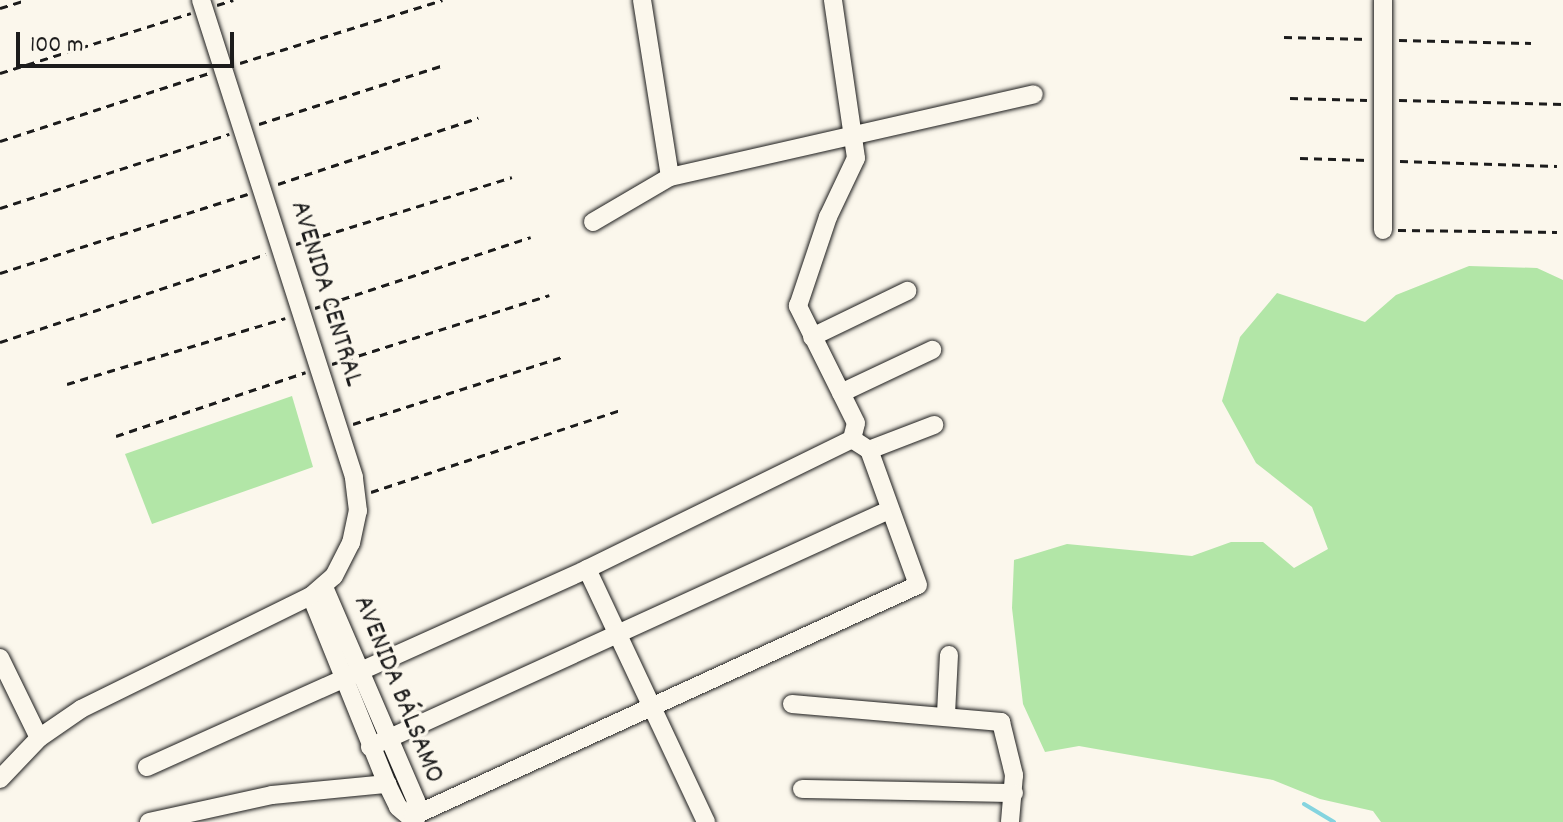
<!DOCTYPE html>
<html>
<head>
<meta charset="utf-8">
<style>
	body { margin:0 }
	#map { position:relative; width:1563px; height:822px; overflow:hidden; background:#fbf7ec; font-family:Dekko,sans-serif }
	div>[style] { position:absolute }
	.green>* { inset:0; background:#b2e6a7 }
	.stream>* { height:4px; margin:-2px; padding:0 2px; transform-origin:2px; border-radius:2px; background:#84d4df }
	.path>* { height:3px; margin-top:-1.5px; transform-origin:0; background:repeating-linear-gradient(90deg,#1c1c1c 0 8px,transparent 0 14px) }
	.roads { filter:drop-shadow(0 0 2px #1c1c1c) drop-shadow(0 0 2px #1c1c1c) }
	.minor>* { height:18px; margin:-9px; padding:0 9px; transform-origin:9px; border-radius:9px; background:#fbf7ec }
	span { translate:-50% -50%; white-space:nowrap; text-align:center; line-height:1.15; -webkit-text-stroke:7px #fbf7ec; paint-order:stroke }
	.street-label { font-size:28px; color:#1c1c1c }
	.scale { position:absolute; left:16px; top:32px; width:218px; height:36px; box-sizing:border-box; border:4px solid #1c1c1c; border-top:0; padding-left:10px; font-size:24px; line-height:28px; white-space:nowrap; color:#1c1c1c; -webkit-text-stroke:6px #fbf7ec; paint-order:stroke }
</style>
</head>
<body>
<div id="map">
	<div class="green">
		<i style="clip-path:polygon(1469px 266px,1537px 268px,1563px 280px,1563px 822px,1381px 822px,1373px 811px,1320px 799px,1273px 780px,1079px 746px,1045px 752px,1023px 704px,1012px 608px,1014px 560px,1067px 544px,1192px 556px,1231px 542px,1263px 542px,1294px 568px,1328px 549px,1312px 507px,1256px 463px,1222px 401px,1240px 337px,1277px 293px,1365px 322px,1396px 295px)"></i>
		<i style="clip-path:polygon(292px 396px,313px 467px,152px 524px,125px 454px)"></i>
	</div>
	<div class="stream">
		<i style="left:1304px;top:804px;width:35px;rotate:31deg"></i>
	</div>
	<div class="path">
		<i style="left:217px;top:5px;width:17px;rotate:-17deg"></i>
		<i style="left:0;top:8px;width:27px;rotate:-17deg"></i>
		<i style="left:1284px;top:37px;width:84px;rotate:1.4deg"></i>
		<i style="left:1399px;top:40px;width:132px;rotate:1.3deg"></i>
		<i style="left:240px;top:63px;width:212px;rotate:-17.3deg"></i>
		<i style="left:0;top:73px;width:200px;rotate:-17.4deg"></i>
		<i style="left:1290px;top:98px;width:77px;rotate:1.5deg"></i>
		<i style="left:1399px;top:100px;width:164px;rotate:1.4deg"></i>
		<i style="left:259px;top:124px;width:194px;rotate:-17.7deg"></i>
		<i style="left:0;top:141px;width:220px;rotate:-18deg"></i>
		<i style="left:1300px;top:158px;width:68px;rotate:1.7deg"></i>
		<i style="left:1400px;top:161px;width:157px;rotate:1.8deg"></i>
		<i style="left:278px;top:184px;width:211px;rotate:-18.3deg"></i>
		<i style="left:0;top:208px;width:241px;rotate:-17.9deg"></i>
		<i style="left:1398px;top:230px;width:159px;rotate:0.7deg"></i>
		<i style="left:296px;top:244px;width:226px;rotate:-17.2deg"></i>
		<i style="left:0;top:273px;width:260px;rotate:-17.7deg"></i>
		<i style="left:315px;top:308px;width:227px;rotate:-18.2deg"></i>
		<i style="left:0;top:342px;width:280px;rotate:-18.3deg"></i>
		<i style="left:332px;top:364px;width:228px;rotate:-17.6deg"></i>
		<i style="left:67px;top:384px;width:228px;rotate:-16.8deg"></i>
		<i style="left:353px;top:424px;width:223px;rotate:-17.8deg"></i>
		<i style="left:116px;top:436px;width:200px;rotate:-18.6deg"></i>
		<i style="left:371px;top:492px;width:263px;rotate:-18.2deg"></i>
	</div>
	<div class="roads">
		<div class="minor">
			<i style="left:642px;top:0;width:179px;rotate:81deg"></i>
			<i style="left:593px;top:222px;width:89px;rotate:-30.3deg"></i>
			<i style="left:670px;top:177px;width:373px;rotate:-12.8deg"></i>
			<i style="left:1383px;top:230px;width:230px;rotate:-90deg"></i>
			<i style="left:812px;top:337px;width:106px;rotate:-25.8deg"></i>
			<i style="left:841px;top:393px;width:101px;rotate:-25.3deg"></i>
			<i style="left:869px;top:450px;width:70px;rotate:-21deg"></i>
			<i style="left:587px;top:569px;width:280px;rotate:64.8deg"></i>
			<i style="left:324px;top:587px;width:233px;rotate:66.7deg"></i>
			<i style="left:416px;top:801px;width:15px;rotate:101deg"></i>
			<i style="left:311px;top:596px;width:203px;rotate:68deg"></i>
			<i style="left:387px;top:784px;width:25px;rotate:64deg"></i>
			<i style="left:398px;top:807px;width:23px;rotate:40deg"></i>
			<i style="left:0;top:658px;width:89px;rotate:64deg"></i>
			<i style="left:792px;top:704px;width:210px;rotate:4.9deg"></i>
			<i style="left:1001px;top:722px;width:55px;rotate:76.2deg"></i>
			<i style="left:1014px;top:775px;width:47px;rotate:94.9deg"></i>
			<i style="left:946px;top:714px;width:59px;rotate:-87.1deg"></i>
			<i style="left:370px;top:747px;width:571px;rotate:-24.54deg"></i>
			<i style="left:147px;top:767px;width:482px;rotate:-24.2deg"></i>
			<i style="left:587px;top:569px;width:295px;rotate:-26.1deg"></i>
			<i style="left:852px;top:439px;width:16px;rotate:-76deg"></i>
			<i style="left:856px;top:423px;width:131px;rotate:-116.4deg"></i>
			<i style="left:798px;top:306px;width:94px;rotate:-71.4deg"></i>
			<i style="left:828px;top:217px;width:65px;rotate:-64.6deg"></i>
			<i style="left:856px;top:158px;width:160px;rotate:-98.3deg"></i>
			<i style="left:0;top:779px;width:57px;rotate:-46.4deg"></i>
			<i style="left:39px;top:738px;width:51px;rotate:-34.6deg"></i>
			<i style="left:81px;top:709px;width:256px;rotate:-26.2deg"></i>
			<i style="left:311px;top:596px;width:30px;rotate:-41deg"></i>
			<i style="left:334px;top:576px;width:37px;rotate:-63deg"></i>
			<i style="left:351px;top:543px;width:33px;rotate:-78deg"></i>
			<i style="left:358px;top:511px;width:34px;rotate:-97deg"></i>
			<i style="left:354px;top:477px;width:501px;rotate:-107.78deg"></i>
			<i style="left:802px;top:789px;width:212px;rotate:1.1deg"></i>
			<i style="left:413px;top:816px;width:555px;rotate:-24.58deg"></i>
			<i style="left:918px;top:585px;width:144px;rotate:-109.9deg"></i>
			<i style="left:869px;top:450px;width:20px;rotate:-147deg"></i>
			<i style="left:149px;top:822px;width:126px;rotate:-12.4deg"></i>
			<i style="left:272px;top:795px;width:116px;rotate:-5.5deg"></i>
		</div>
	</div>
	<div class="street-label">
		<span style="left:325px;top:294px;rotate:73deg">AVENIDA CENTRAL</span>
		<span style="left:397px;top:690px;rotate:68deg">AVENIDA BÁLSAMO</span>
	</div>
	<div class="scale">100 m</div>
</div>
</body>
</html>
